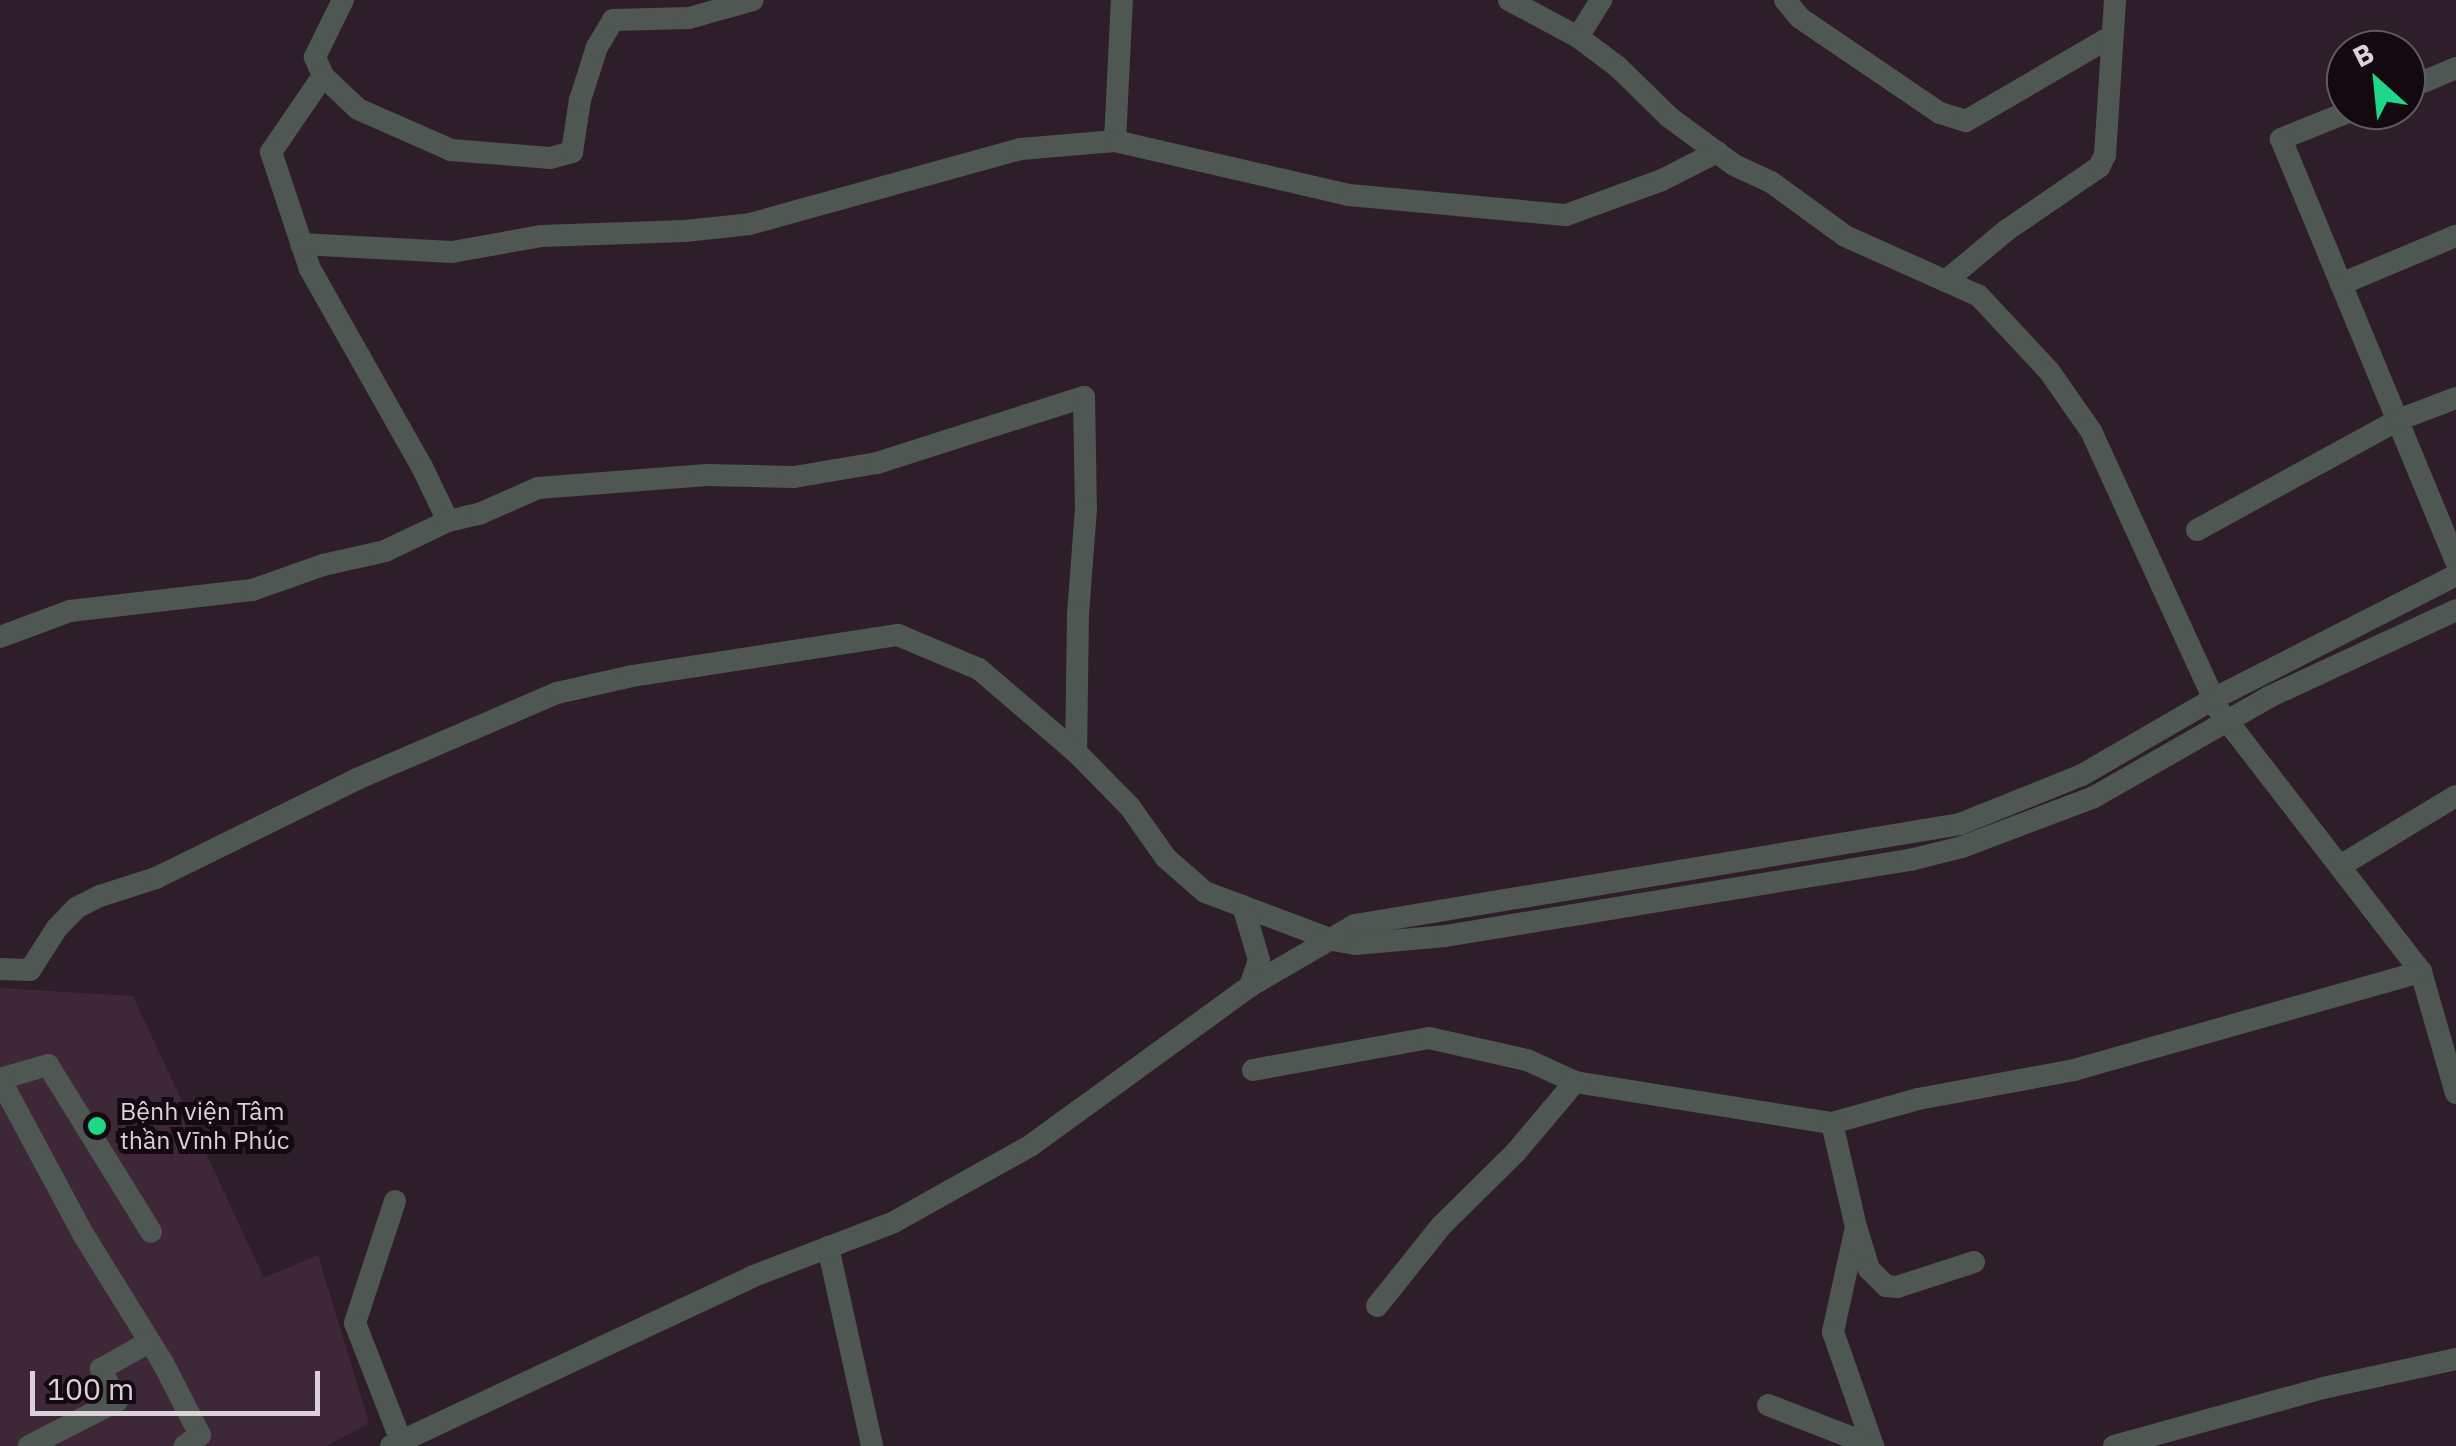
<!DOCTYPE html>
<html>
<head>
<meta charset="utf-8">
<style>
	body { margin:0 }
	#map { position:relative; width:2456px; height:1446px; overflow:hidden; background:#2e1e29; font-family:"IBM Plex Sans",sans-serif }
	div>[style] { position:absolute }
	.built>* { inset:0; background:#3e2837 }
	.minor>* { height:22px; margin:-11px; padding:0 11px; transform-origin:11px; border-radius:11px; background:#4f5752 }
	.dots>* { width:28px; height:28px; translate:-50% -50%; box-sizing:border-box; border:5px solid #120a10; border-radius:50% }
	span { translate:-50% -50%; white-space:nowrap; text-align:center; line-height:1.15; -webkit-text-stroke:10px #120a10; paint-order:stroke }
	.poi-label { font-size:25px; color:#dcd1d8 }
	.left { translate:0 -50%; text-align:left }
	.north { position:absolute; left:2326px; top:30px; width:100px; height:100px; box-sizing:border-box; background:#120a10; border:2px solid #635a60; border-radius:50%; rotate:333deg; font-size:28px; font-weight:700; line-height:40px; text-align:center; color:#dcd1d8 }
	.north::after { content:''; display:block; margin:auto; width:35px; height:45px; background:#1ed888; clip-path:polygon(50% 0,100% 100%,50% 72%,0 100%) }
	.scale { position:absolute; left:30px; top:1371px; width:290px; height:45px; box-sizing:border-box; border:5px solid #dcd1d8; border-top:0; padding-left:12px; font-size:30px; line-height:35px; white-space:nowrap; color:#dcd1d8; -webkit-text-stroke:8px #120a10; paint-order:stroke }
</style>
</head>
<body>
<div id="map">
	<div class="built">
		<i style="clip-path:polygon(0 988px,133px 996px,264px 1278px,318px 1255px,369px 1423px,327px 1446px,0 1446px)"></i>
	</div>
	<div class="minor">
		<i style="left:343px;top:0;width:64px;rotate:116.2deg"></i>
		<i style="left:315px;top:57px;width:21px;rotate:67deg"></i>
		<i style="left:323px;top:76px;width:48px;rotate:43.3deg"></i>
		<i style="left:358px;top:109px;width:102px;rotate:23.8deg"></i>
		<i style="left:451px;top:150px;width:99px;rotate:4.6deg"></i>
		<i style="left:550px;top:158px;width:23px;rotate:-15deg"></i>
		<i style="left:572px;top:152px;width:53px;rotate:-81.3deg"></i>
		<i style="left:580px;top:100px;width:56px;rotate:-72.2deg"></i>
		<i style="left:597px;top:47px;width:31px;rotate:-59deg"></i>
		<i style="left:613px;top:20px;width:76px;rotate:-1.5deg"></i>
		<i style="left:689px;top:18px;width:66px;rotate:-15.7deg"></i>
		<i style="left:1509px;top:0;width:78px;rotate:28.2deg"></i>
		<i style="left:1578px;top:37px;width:44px;rotate:-58.1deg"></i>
		<i style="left:1785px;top:0;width:23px;rotate:50deg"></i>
		<i style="left:1800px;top:18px;width:169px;rotate:34.2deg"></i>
		<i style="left:1940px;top:113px;width:27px;rotate:17deg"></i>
		<i style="left:1966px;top:121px;width:169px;rotate:-30.2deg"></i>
		<i style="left:1578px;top:37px;width:50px;rotate:36.9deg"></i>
		<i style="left:1618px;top:67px;width:71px;rotate:44.4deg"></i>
		<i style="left:1669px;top:117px;width:81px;rotate:36.4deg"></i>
		<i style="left:1734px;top:165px;width:41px;rotate:24.7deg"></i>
		<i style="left:1771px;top:182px;width:92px;rotate:36.1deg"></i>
		<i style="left:1845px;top:236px;width:147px;rotate:24.1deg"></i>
		<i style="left:1979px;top:296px;width:103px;rotate:47deg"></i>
		<i style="left:2049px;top:371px;width:73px;rotate:55deg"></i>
		<i style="left:2091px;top:431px;width:306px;rotate:65.4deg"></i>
		<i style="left:2218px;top:709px;width:332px;rotate:52.3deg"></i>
		<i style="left:2421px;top:972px;width:126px;rotate:73.9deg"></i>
		<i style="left:323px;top:76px;width:92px;rotate:124.4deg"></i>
		<i style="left:271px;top:152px;width:123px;rotate:71.6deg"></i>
		<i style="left:310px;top:269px;width:227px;rotate:60.5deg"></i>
		<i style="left:422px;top:467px;width:60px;rotate:64.3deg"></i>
		<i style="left:2406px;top:89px;width:54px;rotate:-22.8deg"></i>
		<i style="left:2353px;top:110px;width:78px;rotate:158.1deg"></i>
		<i style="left:2281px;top:139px;width:458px;rotate:67.5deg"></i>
		<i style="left:1115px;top:141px;width:141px;rotate:-87.2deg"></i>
		<i style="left:301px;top:244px;width:151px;rotate:3deg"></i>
		<i style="left:452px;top:252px;width:90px;rotate:-10.2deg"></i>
		<i style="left:541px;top:236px;width:144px;rotate:-2deg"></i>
		<i style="left:685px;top:231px;width:65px;rotate:-6.1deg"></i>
		<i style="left:750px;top:224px;width:281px;rotate:-15.5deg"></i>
		<i style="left:1021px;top:149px;width:94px;rotate:-4.9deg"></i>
		<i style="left:1115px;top:141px;width:240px;rotate:13deg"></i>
		<i style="left:1349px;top:195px;width:218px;rotate:5.3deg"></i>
		<i style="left:1566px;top:215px;width:102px;rotate:-20deg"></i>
		<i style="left:1662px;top:180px;width:62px;rotate:-27deg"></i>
		<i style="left:1947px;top:280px;width:78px;rotate:-39.8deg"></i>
		<i style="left:2007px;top:230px;width:112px;rotate:-34.4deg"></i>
		<i style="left:2099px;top:167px;width:13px;rotate:-63deg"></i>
		<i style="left:2105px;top:155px;width:155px;rotate:-86.3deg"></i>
		<i style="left:2341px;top:284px;width:125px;rotate:-22.7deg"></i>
		<i style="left:2197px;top:530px;width:229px;rotate:-28.7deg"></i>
		<i style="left:2398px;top:420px;width:62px;rotate:-20.8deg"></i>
		<i style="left:0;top:637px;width:75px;rotate:-20.4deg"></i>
		<i style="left:70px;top:611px;width:183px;rotate:-6.6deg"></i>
		<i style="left:252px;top:590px;width:75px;rotate:-19.4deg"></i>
		<i style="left:323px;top:565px;width:64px;rotate:-12.7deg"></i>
		<i style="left:385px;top:551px;width:70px;rotate:-25.5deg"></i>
		<i style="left:448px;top:521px;width:32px;rotate:-13deg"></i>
		<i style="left:479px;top:514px;width:64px;rotate:-23.8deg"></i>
		<i style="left:538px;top:488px;width:169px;rotate:-4.4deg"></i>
		<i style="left:706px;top:475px;width:88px;rotate:1.3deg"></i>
		<i style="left:794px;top:477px;width:84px;rotate:-9.6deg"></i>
		<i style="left:877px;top:463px;width:217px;rotate:-17.7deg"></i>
		<i style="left:1084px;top:397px;width:111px;rotate:89deg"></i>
		<i style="left:1086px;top:508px;width:106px;rotate:94.3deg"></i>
		<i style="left:1078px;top:614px;width:138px;rotate:90.8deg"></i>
		<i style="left:1076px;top:752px;width:77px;rotate:45.5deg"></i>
		<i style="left:1130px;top:807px;width:62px;rotate:54.8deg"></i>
		<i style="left:1166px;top:858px;width:52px;rotate:41.1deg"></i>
		<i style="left:1205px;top:892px;width:137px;rotate:20.6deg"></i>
		<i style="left:1333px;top:940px;width:23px;rotate:10deg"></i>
		<i style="left:1356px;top:944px;width:89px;rotate:-5.1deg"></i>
		<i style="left:1445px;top:936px;width:471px;rotate:-9.3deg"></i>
		<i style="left:1910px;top:860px;width:54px;rotate:-14deg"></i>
		<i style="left:1962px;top:847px;width:141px;rotate:-20.7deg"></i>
		<i style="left:2094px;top:797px;width:202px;rotate:-29.7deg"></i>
		<i style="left:2269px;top:697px;width:206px;rotate:-24.9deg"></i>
		<i style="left:2340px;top:866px;width:135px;rotate:-31.1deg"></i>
		<i style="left:1243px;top:906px;width:56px;rotate:73.5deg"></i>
		<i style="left:1259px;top:960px;width:28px;rotate:109deg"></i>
		<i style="left:0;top:969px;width:30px;rotate:2deg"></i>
		<i style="left:30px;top:970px;width:50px;rotate:-57.3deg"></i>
		<i style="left:57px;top:928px;width:28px;rotate:-46deg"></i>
		<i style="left:76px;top:908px;width:27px;rotate:-27deg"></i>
		<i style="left:100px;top:896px;width:59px;rotate:-17.8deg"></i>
		<i style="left:156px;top:878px;width:224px;rotate:-26.2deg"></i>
		<i style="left:357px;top:779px;width:218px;rotate:-23.3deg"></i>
		<i style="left:557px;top:693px;width:77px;rotate:-12.8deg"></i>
		<i style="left:632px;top:676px;width:269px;rotate:-8.8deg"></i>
		<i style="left:898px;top:635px;width:88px;rotate:22.8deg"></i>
		<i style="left:979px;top:669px;width:128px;rotate:40.6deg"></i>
		<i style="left:1253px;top:1070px;width:179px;rotate:-10.3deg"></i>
		<i style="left:1429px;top:1038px;width:100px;rotate:12.7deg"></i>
		<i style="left:1527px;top:1060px;width:53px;rotate:24.6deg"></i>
		<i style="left:1575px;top:1082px;width:260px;rotate:9.1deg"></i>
		<i style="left:1832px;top:1123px;width:89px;rotate:-15.6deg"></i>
		<i style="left:1918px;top:1099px;width:159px;rotate:-10.5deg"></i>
		<i style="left:2074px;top:1070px;width:361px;rotate:-15.8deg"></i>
		<i style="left:0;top:1079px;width:50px;rotate:-16.3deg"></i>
		<i style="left:48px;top:1065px;width:196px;rotate:58.3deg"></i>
		<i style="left:1px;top:1081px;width:174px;rotate:61.8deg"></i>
		<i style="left:83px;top:1234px;width:152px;rotate:58.2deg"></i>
		<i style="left:163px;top:1363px;width:81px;rotate:62.8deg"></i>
		<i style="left:200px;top:1435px;width:19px;rotate:145deg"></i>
		<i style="left:1832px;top:1123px;width:107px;rotate:77deg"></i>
		<i style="left:1856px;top:1227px;width:107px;rotate:102.4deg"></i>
		<i style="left:1833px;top:1332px;width:121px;rotate:70.7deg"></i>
		<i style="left:395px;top:1201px;width:128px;rotate:108.2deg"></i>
		<i style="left:355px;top:1323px;width:127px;rotate:68.7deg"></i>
		<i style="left:1857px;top:1230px;width:41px;rotate:72.9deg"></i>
		<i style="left:1869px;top:1269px;width:24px;rotate:45deg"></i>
		<i style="left:1886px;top:1286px;width:11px;rotate:5deg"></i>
		<i style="left:1897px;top:1287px;width:81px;rotate:-18deg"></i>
		<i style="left:828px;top:1247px;width:204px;rotate:77.5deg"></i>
		<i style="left:1377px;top:1306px;width:102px;rotate:-51.3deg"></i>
		<i style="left:1441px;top:1226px;width:105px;rotate:-44.6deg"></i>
		<i style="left:1516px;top:1152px;width:92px;rotate:-49.9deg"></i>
		<i style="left:1768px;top:1405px;width:113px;rotate:21.3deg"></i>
		<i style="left:29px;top:1446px;width:99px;rotate:-27.1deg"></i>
		<i style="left:117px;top:1401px;width:36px;rotate:-117deg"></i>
		<i style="left:101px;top:1369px;width:55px;rotate:-29.4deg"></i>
		<i style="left:391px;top:1446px;width:398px;rotate:-25.1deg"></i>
		<i style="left:751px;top:1277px;width:153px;rotate:-21deg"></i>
		<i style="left:894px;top:1222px;width:156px;rotate:-29.2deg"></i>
		<i style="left:1030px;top:1146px;width:272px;rotate:-36deg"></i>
		<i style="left:1250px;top:986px;width:121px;rotate:-30.2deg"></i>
		<i style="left:1355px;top:925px;width:613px;rotate:-9.48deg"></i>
		<i style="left:1960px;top:824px;width:131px;rotate:-21.9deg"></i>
		<i style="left:2082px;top:775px;width:151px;rotate:-30.1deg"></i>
		<i style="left:2213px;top:699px;width:273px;rotate:-27deg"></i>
		<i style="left:2114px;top:1446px;width:217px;rotate:-15.5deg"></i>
		<i style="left:2323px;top:1388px;width:136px;rotate:-12.3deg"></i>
	</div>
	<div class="dots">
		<i style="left:97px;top:1126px;background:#1ed888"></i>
	</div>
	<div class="poi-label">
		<span class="left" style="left:120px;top:1126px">Bệnh viện Tâm<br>thần Vĩnh Phúc</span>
	</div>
	<div class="north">B</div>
	<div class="scale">100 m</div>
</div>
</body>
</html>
